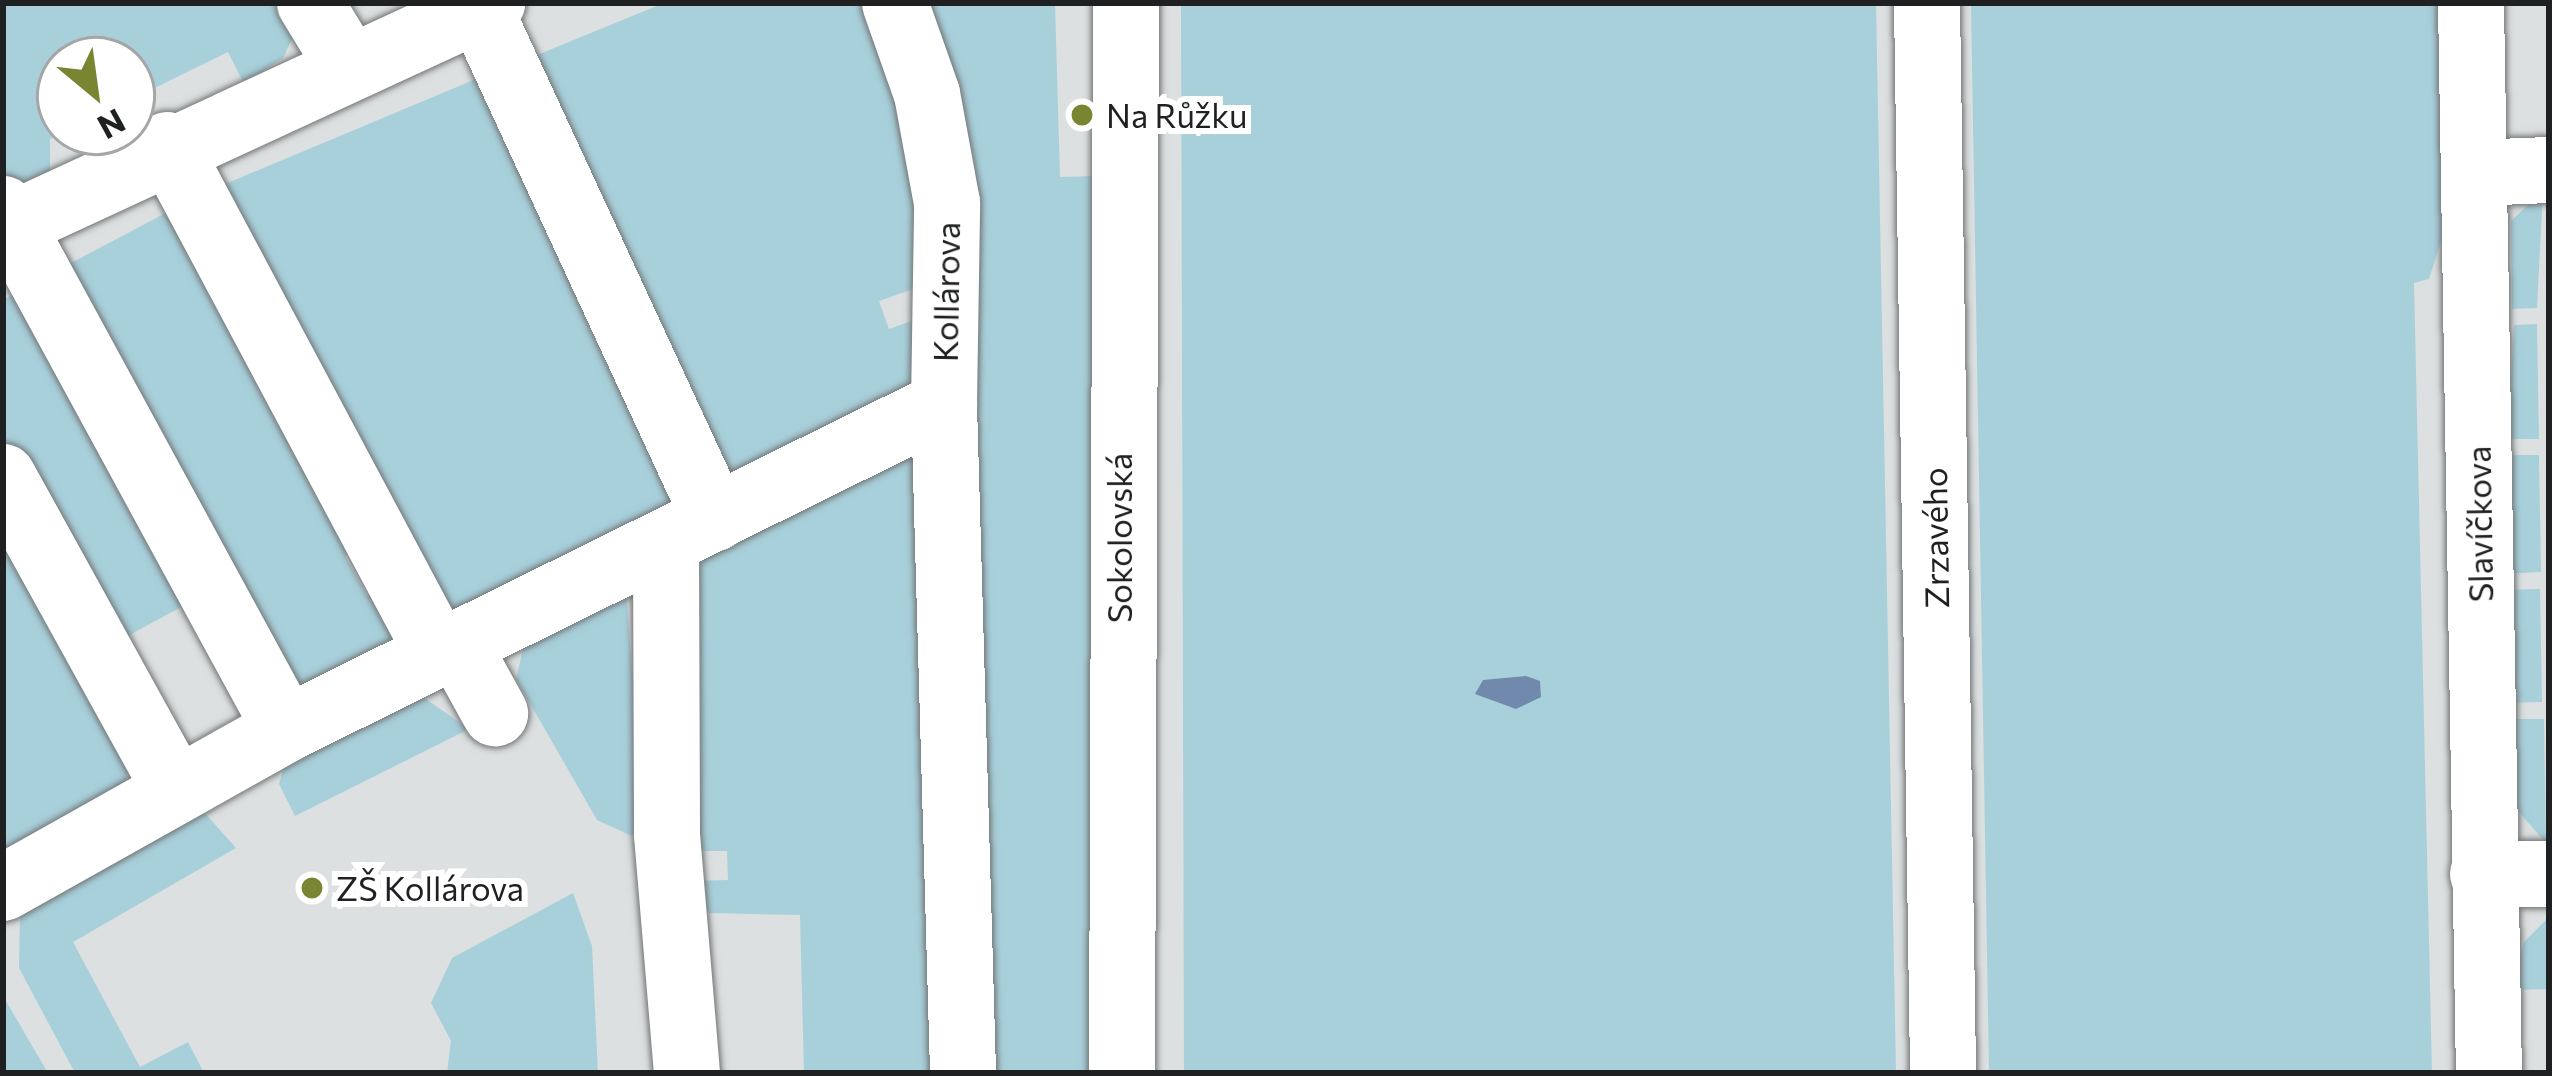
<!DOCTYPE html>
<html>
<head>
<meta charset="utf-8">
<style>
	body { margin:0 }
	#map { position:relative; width:2552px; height:1076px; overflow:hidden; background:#dce0e1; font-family:Commissioner,sans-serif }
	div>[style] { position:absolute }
	.green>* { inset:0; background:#a8d0db }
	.water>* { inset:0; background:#7189ac }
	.roads { filter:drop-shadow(0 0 3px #727576) drop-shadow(0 0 3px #727576) }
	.minor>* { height:66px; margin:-33px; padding:0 33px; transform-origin:33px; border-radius:33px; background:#fff }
	.dots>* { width:33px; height:33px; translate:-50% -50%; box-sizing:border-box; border:6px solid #fff; border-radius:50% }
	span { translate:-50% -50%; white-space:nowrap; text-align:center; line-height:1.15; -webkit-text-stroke:12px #fff; paint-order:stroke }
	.poi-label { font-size:33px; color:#1f2021 }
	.left { translate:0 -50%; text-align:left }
	.street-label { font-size:33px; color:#1f2021 }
	.frame { position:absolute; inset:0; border:6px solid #1f2021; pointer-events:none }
	.north { position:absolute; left:36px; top:36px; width:120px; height:120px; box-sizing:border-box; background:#fff; border:3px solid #a5a6a6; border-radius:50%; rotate:151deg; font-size:33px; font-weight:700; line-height:48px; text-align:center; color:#1f2021 }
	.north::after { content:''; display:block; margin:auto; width:42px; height:54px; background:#7a8531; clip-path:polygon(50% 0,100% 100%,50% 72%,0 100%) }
</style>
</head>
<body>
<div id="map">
	<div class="green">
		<i style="clip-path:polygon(3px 3px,295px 3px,296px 31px,283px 58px,244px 84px,228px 52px,132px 99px,132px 60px,60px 60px,64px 132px,50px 139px,50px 178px,3px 187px)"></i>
		<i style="clip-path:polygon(664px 3px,872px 3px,922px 151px,913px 289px,879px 301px,889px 329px,923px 317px,921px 379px,735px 483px,515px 64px)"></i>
		<i style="clip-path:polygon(913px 3px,1055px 3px,1060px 177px,1097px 176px,1106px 1073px,977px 1073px)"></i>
		<i style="clip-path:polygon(1181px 3px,1876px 3px,1896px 1073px,1184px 1073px)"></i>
		<i style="clip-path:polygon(1971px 3px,2442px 3px,2446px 226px,2429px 279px,2414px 283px,2432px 1073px,1989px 1073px)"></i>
		<i style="clip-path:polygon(495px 71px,684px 496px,460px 624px,199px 195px)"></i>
		<i style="clip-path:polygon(2543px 191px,2537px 308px,2512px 309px,2511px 221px)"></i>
		<i style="clip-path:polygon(179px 206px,365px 544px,345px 556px,367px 596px,388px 586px,404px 634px,340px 688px,297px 686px,54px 272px)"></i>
		<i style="clip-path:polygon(23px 289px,194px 600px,111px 645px,3px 446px,3px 300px)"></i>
		<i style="clip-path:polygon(2537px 324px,2539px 439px,2508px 439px,2514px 325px)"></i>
		<i style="clip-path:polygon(924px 450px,956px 1073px,804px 1073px,800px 915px,709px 913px,691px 881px,728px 880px,727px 851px,690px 851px,695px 561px)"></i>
		<i style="clip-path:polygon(2506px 455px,2539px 455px,2541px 572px,2501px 574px)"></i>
		<i style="clip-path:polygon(3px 520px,128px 771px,124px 787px,3px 877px)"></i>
		<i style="clip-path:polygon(626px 589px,643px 814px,632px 836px,597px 820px,516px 679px,525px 641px)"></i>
		<i style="clip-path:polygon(2540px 589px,2542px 702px,2503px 703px,2501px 590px)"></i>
		<i style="clip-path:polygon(423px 697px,469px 729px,295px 816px,279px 784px,286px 759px)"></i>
		<i style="clip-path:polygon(2505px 719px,2544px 719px,2546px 843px,2510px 802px)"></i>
		<i style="clip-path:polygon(202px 810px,236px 848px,73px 942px,140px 1067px,188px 1042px,204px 1073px,75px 1073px,19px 968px,20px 916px)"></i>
		<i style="clip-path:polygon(573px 893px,592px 946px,598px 1073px,447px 1073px,451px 1041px,431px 1003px,452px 958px)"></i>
		<i style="clip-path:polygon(2549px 917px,2547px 989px,2510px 990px,2524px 942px)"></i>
		<i style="clip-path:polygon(3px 996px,48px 1073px,3px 1073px)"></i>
	</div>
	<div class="water">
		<i style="clip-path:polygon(1526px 676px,1540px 681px,1541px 697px,1516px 709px,1475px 694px,1483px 680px)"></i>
	</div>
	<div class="roads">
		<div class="minor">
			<i style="left:310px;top:3px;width:69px;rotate:58.6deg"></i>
			<i style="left:1927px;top:3px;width:1070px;rotate:89.14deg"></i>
			<i style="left:2471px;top:3px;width:1070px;rotate:89.04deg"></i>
			<i style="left:479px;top:8px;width:562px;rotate:65.17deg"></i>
			<i style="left:167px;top:145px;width:578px;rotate:61.93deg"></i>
			<i style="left:2474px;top:173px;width:75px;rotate:-2.3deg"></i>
			<i style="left:3px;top:209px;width:592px;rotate:61.44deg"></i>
			<i style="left:3px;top:229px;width:539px;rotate:-24.8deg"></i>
			<i style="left:944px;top:404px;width:669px;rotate:88.37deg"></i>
			<i style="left:3px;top:477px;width:354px;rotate:61.1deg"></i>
			<i style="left:666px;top:542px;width:293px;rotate:89.8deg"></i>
			<i style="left:667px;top:835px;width:239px;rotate:85.2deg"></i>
			<i style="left:458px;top:646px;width:77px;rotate:61.1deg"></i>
			<i style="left:2483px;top:874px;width:66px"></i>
			<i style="left:3px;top:888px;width:325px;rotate:-29.3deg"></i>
			<i style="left:286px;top:729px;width:734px;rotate:-26.29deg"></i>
			<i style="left:944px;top:404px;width:201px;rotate:-89.1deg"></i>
			<i style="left:947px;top:203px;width:111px;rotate:-100.4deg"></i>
			<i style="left:927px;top:94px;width:96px;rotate:-109.4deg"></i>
			<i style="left:1122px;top:1073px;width:1070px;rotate:-89.79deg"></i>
		</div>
	</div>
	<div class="dots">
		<i style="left:1082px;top:115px;background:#7a8531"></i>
		<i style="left:312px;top:888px;background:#7a8531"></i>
	</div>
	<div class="poi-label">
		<span class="left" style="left:1106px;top:115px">Na Růžku</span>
		<span class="left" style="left:336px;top:888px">ZŠ Kollárova</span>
	</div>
	<div class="street-label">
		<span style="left:946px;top:292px;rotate:-89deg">Kollárova</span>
		<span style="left:2479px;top:524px;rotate:-91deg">Slavíčkova</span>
		<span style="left:1119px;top:538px;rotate:-90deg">Sokolovská</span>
		<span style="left:1935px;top:538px;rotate:-91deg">Zrzavého</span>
	</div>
	<div class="frame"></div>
	<div class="north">N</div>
</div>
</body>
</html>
